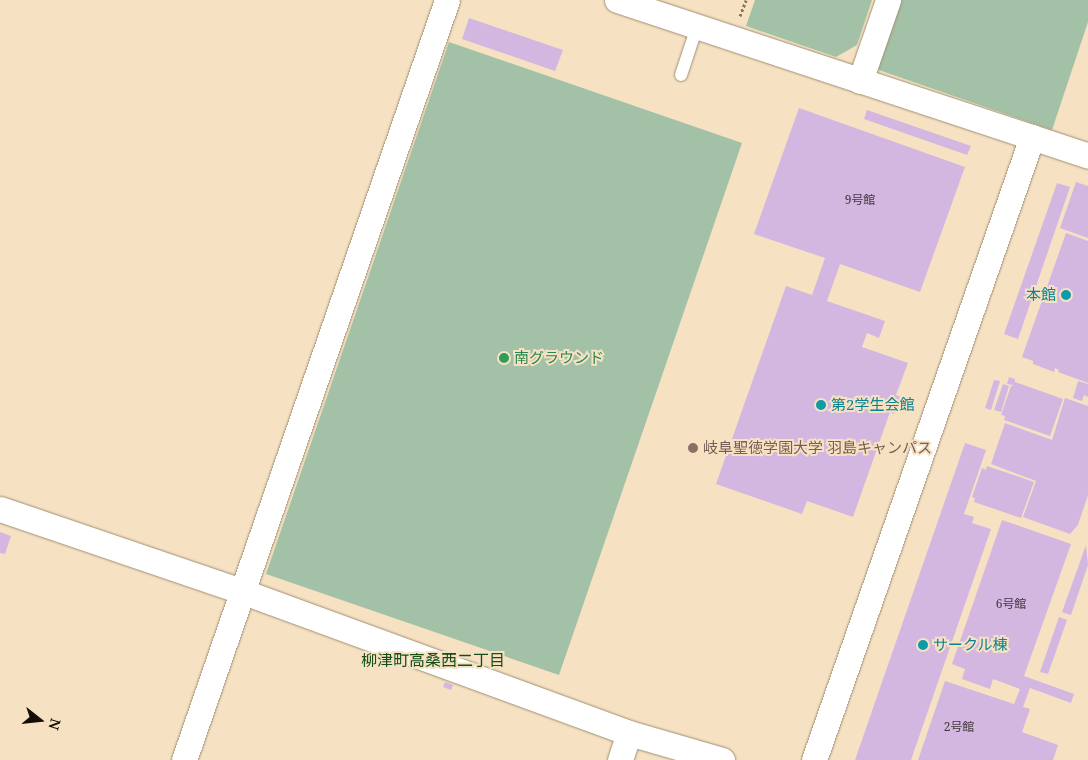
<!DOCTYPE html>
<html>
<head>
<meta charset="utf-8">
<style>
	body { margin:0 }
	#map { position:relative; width:1088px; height:760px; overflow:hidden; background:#f6e2c3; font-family:"Noto Serif","Noto Sans JP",serif }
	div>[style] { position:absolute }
	.green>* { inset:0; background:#a3c1a6 }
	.building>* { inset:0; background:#d3b7e1 }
	.path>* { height:3px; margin-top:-1.5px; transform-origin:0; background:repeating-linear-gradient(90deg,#857764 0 2.5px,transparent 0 5px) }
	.roads { filter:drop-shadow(0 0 1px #a18e72) drop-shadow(0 0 1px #a18e72) }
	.lane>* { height:12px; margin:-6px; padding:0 6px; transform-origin:6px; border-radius:6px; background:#fff }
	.street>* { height:25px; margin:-12.5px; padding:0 12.5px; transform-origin:12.5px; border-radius:12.5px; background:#fff }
	.dots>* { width:14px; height:14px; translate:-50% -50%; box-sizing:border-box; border:2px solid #f6e2c3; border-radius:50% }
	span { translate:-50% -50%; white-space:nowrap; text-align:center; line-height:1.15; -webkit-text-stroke:4px #f6e2c3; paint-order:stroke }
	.number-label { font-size:12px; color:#44383c }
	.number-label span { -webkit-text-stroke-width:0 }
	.culture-label { font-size:15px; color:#0d838f }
	.right { translate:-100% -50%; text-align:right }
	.left { translate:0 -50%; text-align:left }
	.leisure-label { font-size:15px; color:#27864d }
	.education-label { font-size:15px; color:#785e54 }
	.neighbourhood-label { font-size:16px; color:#144e1b }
	.north { position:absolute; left:15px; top:695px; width:50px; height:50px; -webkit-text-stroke:4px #f6e2c3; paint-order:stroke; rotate:106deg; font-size:14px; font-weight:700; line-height:20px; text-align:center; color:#150e05 }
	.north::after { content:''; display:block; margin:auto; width:18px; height:22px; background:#150e05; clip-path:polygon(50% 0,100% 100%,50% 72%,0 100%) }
</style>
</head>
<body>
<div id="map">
	<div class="green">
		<i style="clip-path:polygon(755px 0,872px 0,857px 45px,836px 57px,746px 26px)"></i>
		<i style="clip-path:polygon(896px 0,1088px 0,1088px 22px,1052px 130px,873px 68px)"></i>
		<i style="clip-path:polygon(449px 42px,742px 143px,559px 675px,266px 574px)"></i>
	</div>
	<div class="building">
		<i style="clip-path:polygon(469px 18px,563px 50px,555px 71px,462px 39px)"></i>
		<i style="clip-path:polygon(799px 108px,965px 167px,920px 292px,840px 264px,827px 301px,885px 321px,879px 338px,867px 333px,862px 347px,908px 363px,896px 395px,900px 397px,894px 414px,890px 412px,853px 517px,807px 501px,802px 514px,716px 484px,786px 286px,812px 295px,825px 258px,754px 234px)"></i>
		<i style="clip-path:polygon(867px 110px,971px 146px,967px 155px,864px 119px)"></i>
		<i style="clip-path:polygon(1076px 182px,1088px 186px,1088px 238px,1060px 228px)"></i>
		<i style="clip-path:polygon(1057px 183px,1070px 187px,1018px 339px,1004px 334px)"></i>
		<i style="clip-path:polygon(1066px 233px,1088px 241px,1088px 383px,1058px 372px,1059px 370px,1055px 368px,1054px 372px,1033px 364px,1033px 361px,1022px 357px)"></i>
		<i style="clip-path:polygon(1009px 377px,1015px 379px,1015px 382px,1063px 399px,1050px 436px,1004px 420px,1005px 416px,1001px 415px,1011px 386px,1014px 385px,1007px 384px)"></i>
		<i style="clip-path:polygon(994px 380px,1000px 381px,991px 410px,985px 408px)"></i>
		<i style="clip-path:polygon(1078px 381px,1088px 384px,1088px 397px,1084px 395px,1082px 401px,1073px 398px)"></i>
		<i style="clip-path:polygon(1003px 384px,1009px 386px,1001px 412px,994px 410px)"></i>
		<i style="clip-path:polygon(1065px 398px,1088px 406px,1088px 495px,1078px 525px,1070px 534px,1023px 517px,1036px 481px,991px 464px,1005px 423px,1052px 440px)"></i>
		<i style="clip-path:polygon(965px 443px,986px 450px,964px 514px,974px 517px,972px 523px,991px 529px,911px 760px,855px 760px)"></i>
		<i style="clip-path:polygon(987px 466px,1034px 482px,1021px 518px,974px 502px,975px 498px,972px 497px,982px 468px,986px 470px)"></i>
		<i style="clip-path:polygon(1002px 520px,1071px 544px,1024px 676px,1074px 694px,1071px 703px,1030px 688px,1023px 707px,1030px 709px,1022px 732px,1058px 745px,1053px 760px,918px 760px,945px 681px,1014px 704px,1020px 689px,993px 679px,990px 689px,962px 679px,965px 669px,952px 664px)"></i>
		<i style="clip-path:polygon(0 532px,11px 536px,5px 554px,0 553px)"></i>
		<i style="clip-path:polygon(1086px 545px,1088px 565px,1071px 615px,1062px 612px)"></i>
		<i style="clip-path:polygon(1059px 617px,1067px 620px,1048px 674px,1040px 672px)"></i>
		<i style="clip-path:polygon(445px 682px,453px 685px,451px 690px,443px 687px)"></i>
	</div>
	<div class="path">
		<i style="left:740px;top:16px;width:17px;rotate:-69deg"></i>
	</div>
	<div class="roads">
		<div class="lane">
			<i style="left:681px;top:75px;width:51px;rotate:-71.6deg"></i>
		</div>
		<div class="street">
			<i style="left:617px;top:0;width:496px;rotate:18.3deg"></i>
			<i style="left:860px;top:81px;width:86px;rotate:-70.9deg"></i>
			<i style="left:0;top:509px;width:258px;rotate:18.8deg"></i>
			<i style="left:244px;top:592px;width:410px;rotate:20.1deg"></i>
			<i style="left:629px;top:733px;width:97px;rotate:16.2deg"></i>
			<i style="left:184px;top:760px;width:804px;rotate:-70.91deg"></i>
			<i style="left:620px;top:760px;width:28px;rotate:-72deg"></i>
			<i style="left:814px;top:760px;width:660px;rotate:-70.71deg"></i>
		</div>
	</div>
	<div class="dots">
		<i style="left:1066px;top:295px;background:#0f9aa8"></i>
		<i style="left:504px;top:358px;background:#2e9e5b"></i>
		<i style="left:821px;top:405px;background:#0f9aa8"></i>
		<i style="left:693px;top:448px;background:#8d6e63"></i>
		<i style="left:923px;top:645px;background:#0f9aa8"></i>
	</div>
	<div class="number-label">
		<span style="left:860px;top:200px">9号館</span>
		<span style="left:1011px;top:604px">6号館</span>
		<span style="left:959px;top:727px">2号館</span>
	</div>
	<div class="culture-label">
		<span class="right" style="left:1056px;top:295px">本館</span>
		<span class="left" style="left:831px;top:405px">第2学生会館</span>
		<span class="left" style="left:933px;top:645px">サークル棟</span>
	</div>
	<div class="leisure-label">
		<span class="left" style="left:514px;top:358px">南グラウンド</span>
	</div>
	<div class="education-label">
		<span class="left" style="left:703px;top:448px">岐阜聖徳学園大学 羽島キャンパス</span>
	</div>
	<div class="neighbourhood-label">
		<span style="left:433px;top:660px">柳津町高桑西二丁目</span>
	</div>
	<div class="north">N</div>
</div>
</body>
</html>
